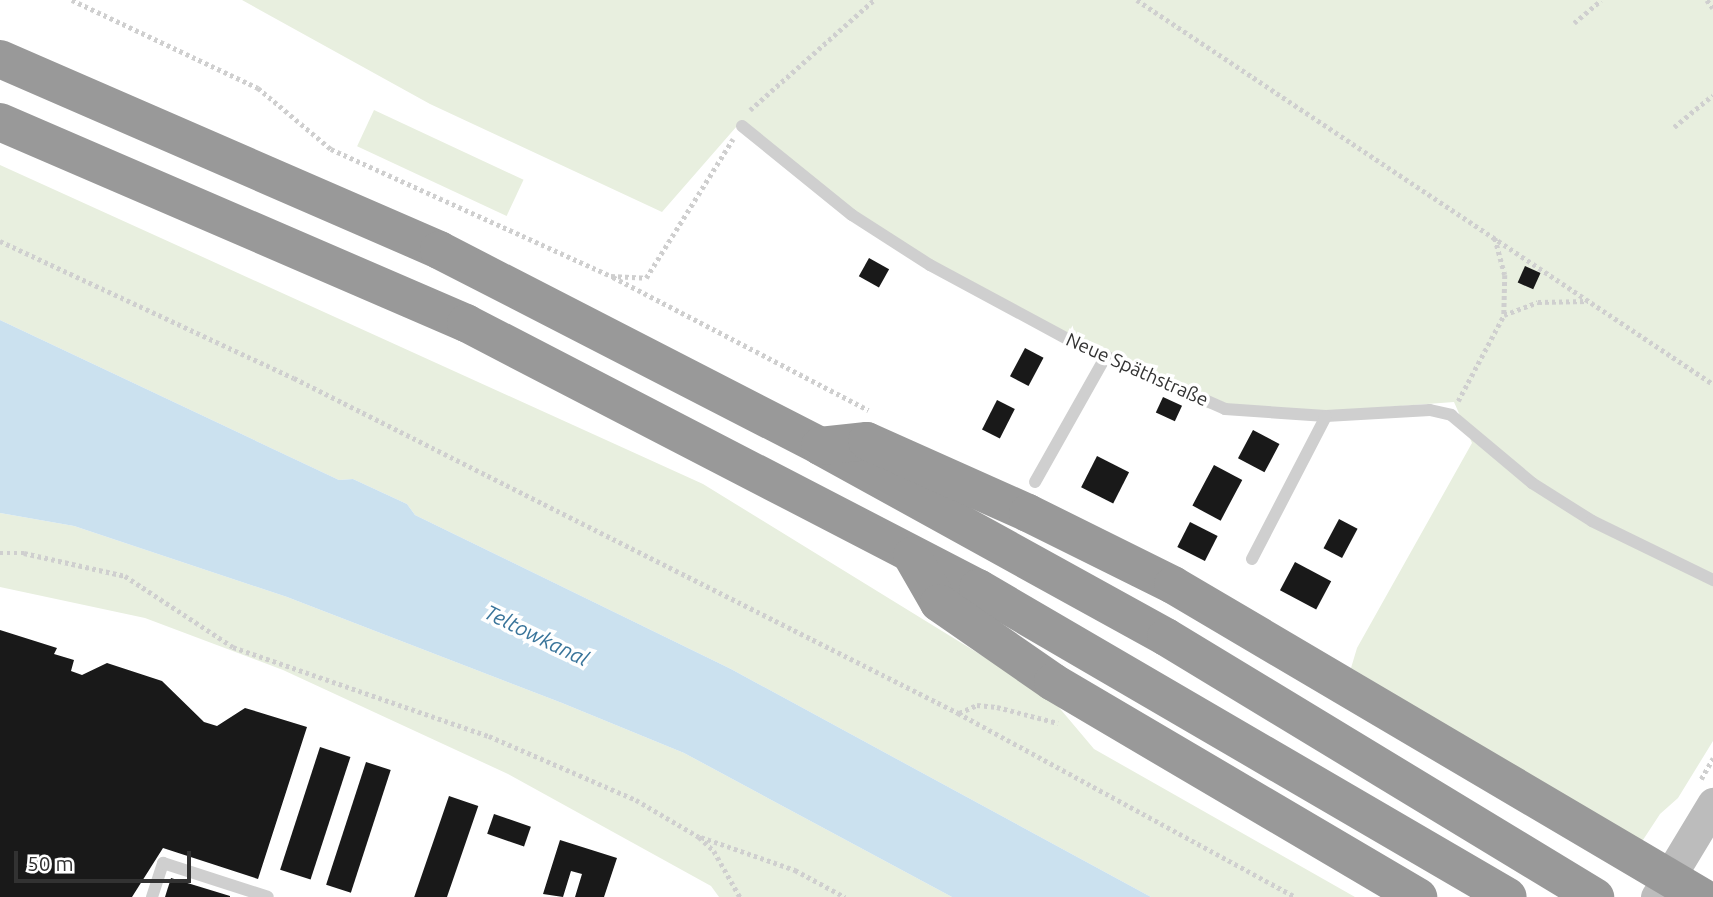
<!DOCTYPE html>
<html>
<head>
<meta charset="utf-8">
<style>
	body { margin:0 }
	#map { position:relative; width:1713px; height:897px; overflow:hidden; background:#fff; font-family:Ubuntu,sans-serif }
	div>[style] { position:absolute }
	.green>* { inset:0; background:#e8efdf; transform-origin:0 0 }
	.water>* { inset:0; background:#cbe1ef }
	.building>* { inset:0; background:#191919; transform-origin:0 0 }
	.path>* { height:4.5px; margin-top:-2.25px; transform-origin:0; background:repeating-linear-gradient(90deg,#cfcfcf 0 3.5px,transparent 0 7px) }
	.lane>* { height:12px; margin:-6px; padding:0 6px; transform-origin:6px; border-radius:6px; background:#cfcfcf }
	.secondary>* { height:33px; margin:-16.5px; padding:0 16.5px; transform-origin:16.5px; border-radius:16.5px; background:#bcbcbc }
	.highway>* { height:38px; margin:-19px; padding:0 19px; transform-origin:19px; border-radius:19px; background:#999 }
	span { translate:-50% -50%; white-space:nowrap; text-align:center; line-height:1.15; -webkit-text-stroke:7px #fff; paint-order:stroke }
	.street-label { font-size:19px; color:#323232 }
	.water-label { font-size:21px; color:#39749a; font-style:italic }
	.scale { position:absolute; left:14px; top:851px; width:177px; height:32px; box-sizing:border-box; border:4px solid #323232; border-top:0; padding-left:9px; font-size:21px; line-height:24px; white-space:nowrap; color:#323232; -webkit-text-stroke:5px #fff; paint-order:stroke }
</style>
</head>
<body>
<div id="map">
	<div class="green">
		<div style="clip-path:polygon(242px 0,1713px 0,1713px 741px,1678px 798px,1660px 814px,1641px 843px,1351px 668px,1357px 648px,1472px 443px,1454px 402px,1292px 414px,1205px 408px,1055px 338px,922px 261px,737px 126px,662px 212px,430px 104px)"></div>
		<div style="left:374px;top:110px;width:165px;height:40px;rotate:25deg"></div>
		<div style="clip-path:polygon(0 165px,703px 484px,1051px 698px,1094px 749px,1355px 897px,1151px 897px,731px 669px,415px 515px,407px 504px,353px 479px,339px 480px,0 320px)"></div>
		<div style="clip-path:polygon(0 513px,74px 526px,287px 597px,562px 703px,684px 753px,952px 897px,719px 897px,711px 886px,508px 774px,283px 670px,145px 618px,0 587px)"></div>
	</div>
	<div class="water">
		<div style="clip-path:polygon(0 320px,339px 480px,353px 479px,407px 504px,415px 515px,731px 669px,1151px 897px,952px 897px,684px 753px,562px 703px,287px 597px,74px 526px,0 513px)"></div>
	</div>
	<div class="building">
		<div style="left:869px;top:258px;width:23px;height:21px;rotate:29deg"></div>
		<div style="left:1525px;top:266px;width:17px;height:18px;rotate:24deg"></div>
		<div style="left:1025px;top:348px;width:21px;height:32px;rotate:28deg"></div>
		<div style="left:1163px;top:397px;width:21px;height:17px;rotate:25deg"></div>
		<div style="left:997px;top:400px;width:20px;height:33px;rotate:27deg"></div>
		<div style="left:1253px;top:430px;width:30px;height:32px;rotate:28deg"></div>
		<div style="left:1097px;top:456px;width:36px;height:35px;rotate:27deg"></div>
		<div style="left:1214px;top:465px;width:32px;height:46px;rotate:28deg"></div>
		<div style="left:1339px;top:519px;width:21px;height:33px;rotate:28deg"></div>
		<div style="left:1190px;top:522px;width:31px;height:28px;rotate:27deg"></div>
		<div style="left:1295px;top:562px;width:41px;height:32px;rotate:28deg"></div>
		<div style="clip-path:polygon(0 630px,57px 648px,54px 654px,74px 660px,71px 671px,82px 675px,107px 663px,162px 681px,204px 722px,217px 726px,245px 708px,307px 727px,258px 879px,163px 848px,132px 897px,0 897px)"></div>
		<div style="left:320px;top:747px;width:32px;height:129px;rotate:18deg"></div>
		<div style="left:366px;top:762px;width:26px;height:129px;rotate:18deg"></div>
		<div style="left:449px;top:796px;width:31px;height:107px;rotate:19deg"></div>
		<div style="left:494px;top:814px;width:39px;height:21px;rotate:19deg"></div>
		<div style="clip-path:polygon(560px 840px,617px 858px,604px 897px,575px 897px,582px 874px,571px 871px,563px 897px,543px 894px)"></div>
		<div style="clip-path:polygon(171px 878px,230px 896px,230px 897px,165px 897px)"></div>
	</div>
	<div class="path">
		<div style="left:72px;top:0;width:206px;rotate:25.3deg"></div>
		<div style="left:258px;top:88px;width:95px;rotate:39.9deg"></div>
		<div style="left:331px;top:149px;width:307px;rotate:24.4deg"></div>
		<div style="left:611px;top:276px;width:35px;rotate:3deg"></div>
		<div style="left:646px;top:278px;width:164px;rotate:-58deg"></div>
		<div style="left:1137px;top:0;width:692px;rotate:33.69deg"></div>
		<div style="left:1707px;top:0;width:10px;rotate:53deg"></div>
		<div style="left:1574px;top:23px;width:35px;rotate:-40deg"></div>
		<div style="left:750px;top:110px;width:166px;rotate:-41.6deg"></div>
		<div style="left:1674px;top:127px;width:50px;rotate:-39.4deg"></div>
		<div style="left:1495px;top:238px;width:38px;rotate:75deg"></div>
		<div style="left:1505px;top:275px;width:40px;rotate:91.4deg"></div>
		<div style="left:0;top:241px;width:324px;rotate:25deg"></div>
		<div style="left:294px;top:378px;width:744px;rotate:26.77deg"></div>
		<div style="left:958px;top:713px;width:384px;rotate:28.6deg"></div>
		<div style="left:613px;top:277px;width:288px;rotate:27.5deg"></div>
		<div style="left:1458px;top:401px;width:98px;rotate:-61.9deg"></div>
		<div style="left:1504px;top:315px;width:36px;rotate:-21deg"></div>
		<div style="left:1538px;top:302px;width:50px;rotate:-1.1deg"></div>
		<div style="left:0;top:553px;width:24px"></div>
		<div style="left:24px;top:553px;width:104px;rotate:12.8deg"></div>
		<div style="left:125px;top:576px;width:129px;rotate:33.3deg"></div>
		<div style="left:233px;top:647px;width:271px;rotate:19.2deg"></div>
		<div style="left:489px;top:736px;width:160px;rotate:23.5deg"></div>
		<div style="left:636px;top:800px;width:73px;rotate:30.4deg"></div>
		<div style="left:699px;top:837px;width:21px;rotate:43deg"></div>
		<div style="left:714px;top:851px;width:53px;rotate:60.5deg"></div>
		<div style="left:959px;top:713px;width:20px;rotate:-24deg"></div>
		<div style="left:977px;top:705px;width:20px;rotate:6deg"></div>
		<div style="left:997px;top:707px;width:63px;rotate:14.7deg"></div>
		<div style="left:1701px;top:779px;width:24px;rotate:-60deg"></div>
		<div style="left:701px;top:837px;width:100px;rotate:19.3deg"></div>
		<div style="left:795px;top:870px;width:57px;rotate:28.4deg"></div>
	</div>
	<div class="lane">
		<div style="left:742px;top:126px;width:141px;rotate:39deg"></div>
		<div style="left:852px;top:215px;width:93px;rotate:32.7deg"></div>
		<div style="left:930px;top:265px;width:160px;rotate:28.3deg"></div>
		<div style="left:1071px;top:341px;width:168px;rotate:23.8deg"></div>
		<div style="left:1225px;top:409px;width:101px;rotate:4deg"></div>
		<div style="left:1326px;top:416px;width:104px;rotate:-3.3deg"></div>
		<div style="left:1430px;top:410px;width:22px;rotate:13deg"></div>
		<div style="left:1451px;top:415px;width:106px;rotate:40deg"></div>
		<div style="left:1532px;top:483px;width:71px;rotate:32.3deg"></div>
		<div style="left:1592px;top:521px;width:135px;rotate:26deg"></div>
		<div style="left:1035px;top:482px;width:145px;rotate:-60.6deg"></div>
		<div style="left:1252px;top:559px;width:161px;rotate:-62.6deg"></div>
		<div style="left:152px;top:897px;width:36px;rotate:-72deg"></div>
		<div style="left:163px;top:863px;width:110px;rotate:17.9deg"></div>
	</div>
	<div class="secondary">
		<div style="left:1657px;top:897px;width:109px;rotate:-58.9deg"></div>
	</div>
	<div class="highway">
		<div style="left:0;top:59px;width:479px;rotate:23.5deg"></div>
		<div style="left:439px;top:250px;width:428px;rotate:27.2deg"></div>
		<div style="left:820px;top:446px;width:395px;rotate:28.9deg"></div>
		<div style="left:1166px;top:637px;width:502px;rotate:31.22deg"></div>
		<div style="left:0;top:122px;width:508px;rotate:23.33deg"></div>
		<div style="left:466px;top:323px;width:577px;rotate:27.37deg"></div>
		<div style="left:978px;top:588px;width:613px;rotate:30.24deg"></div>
		<div style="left:820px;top:446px;width:47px;rotate:-6.1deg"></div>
		<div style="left:867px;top:441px;width:176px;rotate:24.1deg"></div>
		<div style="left:1028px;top:513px;width:162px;rotate:26.4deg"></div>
		<div style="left:1173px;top:585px;width:614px;rotate:30.53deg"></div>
		<div style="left:912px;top:556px;width:54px;rotate:60.1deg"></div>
		<div style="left:939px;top:603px;width:139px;rotate:34.7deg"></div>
		<div style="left:1053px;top:682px;width:424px;rotate:30.5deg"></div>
	</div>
	<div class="street-label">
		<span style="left:1137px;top:370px;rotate:24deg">Neue Späthstraße</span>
	</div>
	<div class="water-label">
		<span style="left:537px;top:635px;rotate:26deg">Teltowkanal</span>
	</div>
	<div class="scale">50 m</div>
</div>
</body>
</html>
